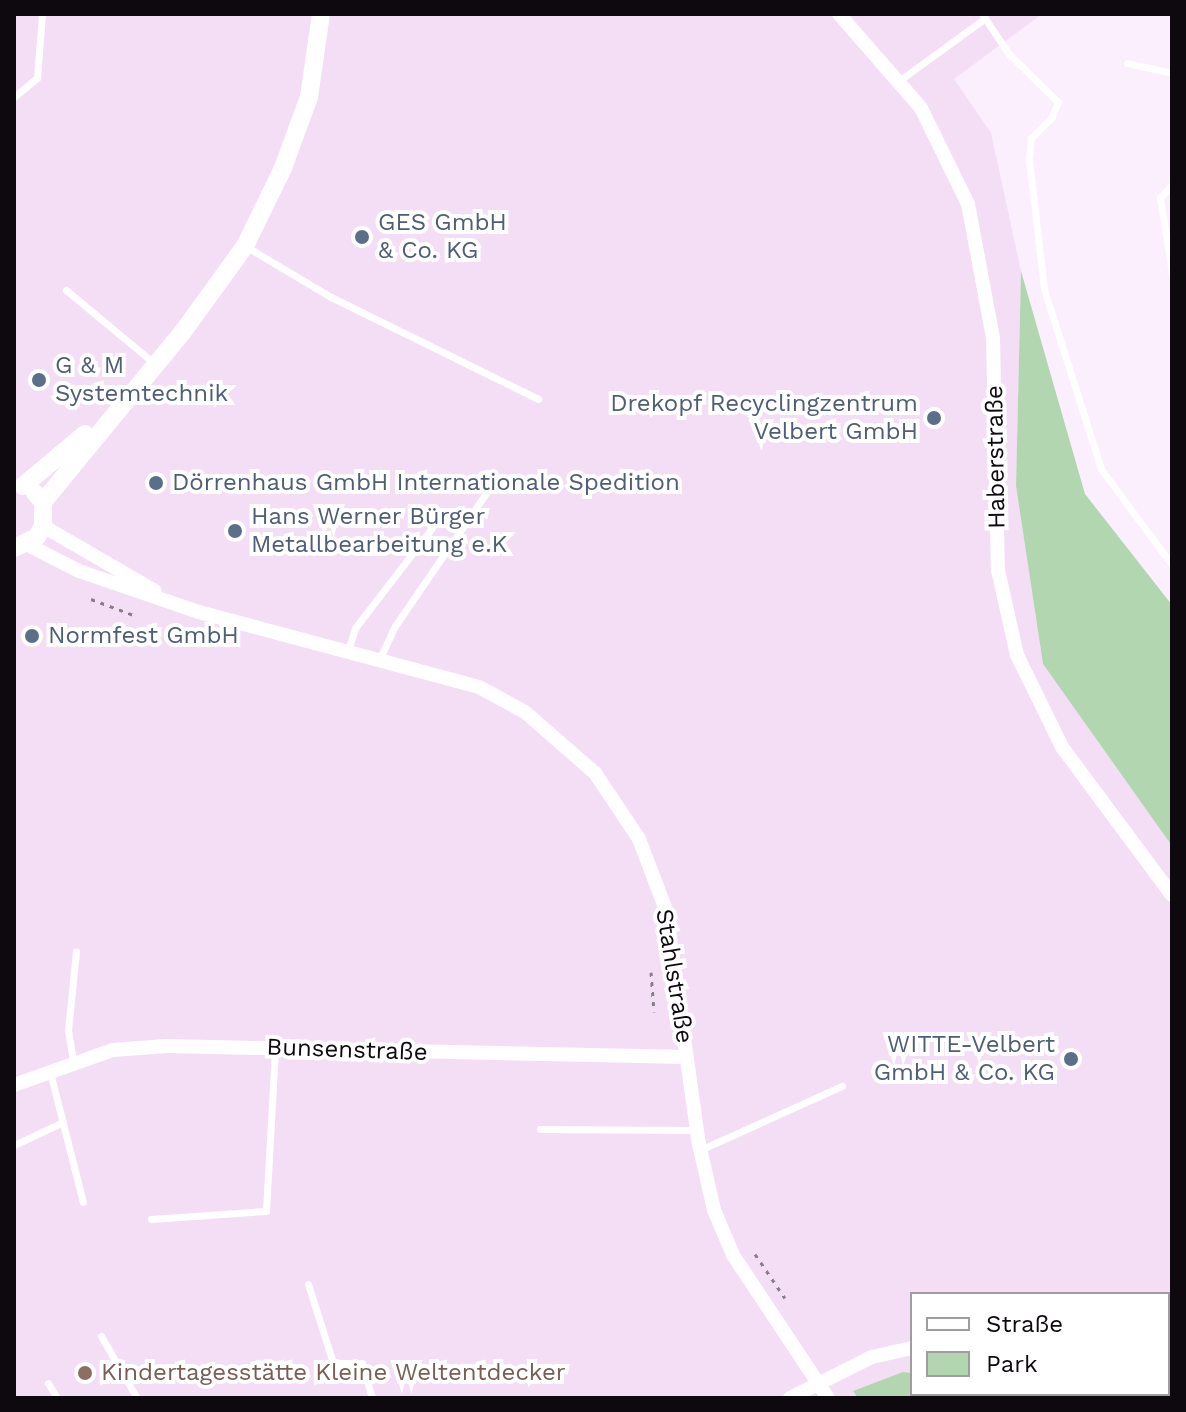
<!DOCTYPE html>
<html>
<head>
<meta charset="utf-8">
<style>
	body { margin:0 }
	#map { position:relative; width:1186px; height:1412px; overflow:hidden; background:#fbeefd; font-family:"Work Sans",sans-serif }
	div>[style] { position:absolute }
	.built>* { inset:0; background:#f3def6 }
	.green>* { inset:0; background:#b2d7b0 }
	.path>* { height:3px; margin-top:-1.5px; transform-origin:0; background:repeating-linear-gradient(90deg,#877e89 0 4px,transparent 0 10px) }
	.service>* { height:7px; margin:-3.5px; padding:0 3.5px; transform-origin:3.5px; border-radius:3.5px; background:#fff }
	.minor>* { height:14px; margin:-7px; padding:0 7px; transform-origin:7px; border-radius:7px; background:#fff }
	.tertiary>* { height:18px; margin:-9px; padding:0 9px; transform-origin:9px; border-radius:9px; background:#fff }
	.dots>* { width:22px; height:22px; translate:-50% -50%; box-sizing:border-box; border:4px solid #fff; border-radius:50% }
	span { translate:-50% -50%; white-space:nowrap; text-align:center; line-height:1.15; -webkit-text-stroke:8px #fff; paint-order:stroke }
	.service-label { font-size:24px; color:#4e5e75 }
	.left { translate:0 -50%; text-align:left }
	.right { translate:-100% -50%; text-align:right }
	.street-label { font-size:24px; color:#0e090f }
	.education-label { font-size:24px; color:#785e54 }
	.frame { position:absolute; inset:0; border:16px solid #0e090f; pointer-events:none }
	.legend { position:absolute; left:910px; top:1292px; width:260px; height:104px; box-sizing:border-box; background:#fff; border:2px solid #9f9d9f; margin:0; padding:10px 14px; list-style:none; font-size:24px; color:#0e090f }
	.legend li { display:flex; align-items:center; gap:16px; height:40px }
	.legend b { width:40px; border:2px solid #9f9d9f }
</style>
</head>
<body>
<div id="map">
	<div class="built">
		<div style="clip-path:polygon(14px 14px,1042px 14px,954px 79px,991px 133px,1021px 271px,1016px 486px,1043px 664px,1172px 846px,1172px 1353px,1168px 1354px,1168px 1294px,912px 1294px,912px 1373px,854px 1391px,858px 1398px,14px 1398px)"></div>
	</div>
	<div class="green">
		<div style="clip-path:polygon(1021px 271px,1085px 494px,1172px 605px,1172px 846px,1043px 664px,1016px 486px)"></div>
		<div style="clip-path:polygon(1172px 1353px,1172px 1398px,858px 1398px,853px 1391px,903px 1372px,912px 1373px,912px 1394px,1168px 1394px)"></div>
	</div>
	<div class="path">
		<div style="left:91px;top:599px;width:48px;rotate:20.7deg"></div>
		<div style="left:651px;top:972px;width:40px;rotate:85.7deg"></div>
		<div style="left:755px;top:1254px;width:53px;rotate:55.7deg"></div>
	</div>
	<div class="service">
		<div style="left:982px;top:14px;width:48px;rotate:56deg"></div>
		<div style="left:1009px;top:54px;width:69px;rotate:44.4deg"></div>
		<div style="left:1058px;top:102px;width:16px;rotate:112deg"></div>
		<div style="left:1052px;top:117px;width:30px;rotate:135deg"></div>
		<div style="left:1031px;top:138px;width:21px;rotate:95deg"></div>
		<div style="left:1029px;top:159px;width:131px;rotate:83.4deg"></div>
		<div style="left:1044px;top:289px;width:189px;rotate:72.4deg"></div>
		<div style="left:1101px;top:469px;width:119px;rotate:53.5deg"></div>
		<div style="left:1127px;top:63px;width:46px;rotate:12.5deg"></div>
		<div style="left:900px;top:80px;width:104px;rotate:-36deg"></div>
		<div style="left:14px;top:97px;width:30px;rotate:-40deg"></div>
		<div style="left:37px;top:78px;width:64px;rotate:-85.5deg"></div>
		<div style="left:1172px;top:185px;width:18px;rotate:133deg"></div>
		<div style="left:1160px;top:198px;width:76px;rotate:80.9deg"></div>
		<div style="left:247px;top:247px;width:98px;rotate:30.8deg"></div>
		<div style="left:331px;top:297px;width:231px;rotate:26.2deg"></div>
		<div style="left:66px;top:290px;width:116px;rotate:39.7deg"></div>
		<div style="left:348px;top:651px;width:24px;rotate:-73deg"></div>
		<div style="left:355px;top:628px;width:126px;rotate:-52.4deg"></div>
		<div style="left:380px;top:658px;width:35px;rotate:-65deg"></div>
		<div style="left:395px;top:626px;width:161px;rotate:-55.6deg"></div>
		<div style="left:73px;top:1061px;width:30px;rotate:-99deg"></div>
		<div style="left:68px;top:1031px;width:80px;rotate:-84.3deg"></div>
		<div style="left:50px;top:1072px;width:134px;rotate:75.8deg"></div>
		<div style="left:540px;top:1129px;width:157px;rotate:0.4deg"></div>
		<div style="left:14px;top:1145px;width:54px;rotate:-25.1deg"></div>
		<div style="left:700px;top:1150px;width:156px;rotate:-24.3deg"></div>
		<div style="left:151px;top:1219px;width:115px;rotate:-4deg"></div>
		<div style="left:266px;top:1211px;width:163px;rotate:-86.8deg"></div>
		<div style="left:308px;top:1284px;width:83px;rotate:72.4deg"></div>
		<div style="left:333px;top:1363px;width:29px"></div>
		<div style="left:362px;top:1363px;width:36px;rotate:74deg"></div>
		<div style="left:101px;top:1336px;width:72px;rotate:59.9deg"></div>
		<div style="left:48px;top:1383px;width:17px;rotate:59deg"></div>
	</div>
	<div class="minor">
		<div style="left:839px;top:14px;width:125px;rotate:48.9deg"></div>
		<div style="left:921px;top:108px;width:107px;rotate:63.9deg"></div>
		<div style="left:968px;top:204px;width:136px;rotate:79.4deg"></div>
		<div style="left:993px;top:338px;width:232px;rotate:88.8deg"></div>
		<div style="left:998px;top:570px;width:87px;rotate:77.4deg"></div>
		<div style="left:1017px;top:655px;width:102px;rotate:63.9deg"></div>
		<div style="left:1062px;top:747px;width:184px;rotate:53.4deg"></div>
		<div style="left:43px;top:526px;width:129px;rotate:30.1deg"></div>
		<div style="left:26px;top:544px;width:59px;rotate:27deg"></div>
		<div style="left:79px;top:571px;width:127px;rotate:18.9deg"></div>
		<div style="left:199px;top:612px;width:290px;rotate:15deg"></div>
		<div style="left:479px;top:687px;width:52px;rotate:28.5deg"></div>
		<div style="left:525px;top:712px;width:93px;rotate:41.1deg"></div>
		<div style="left:595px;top:773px;width:79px;rotate:56.3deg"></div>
		<div style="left:639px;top:839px;width:76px;rotate:69.2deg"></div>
		<div style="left:666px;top:910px;width:236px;rotate:82deg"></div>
		<div style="left:699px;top:1144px;width:68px;rotate:77.2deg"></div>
		<div style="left:714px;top:1210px;width:49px;rotate:67.1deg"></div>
		<div style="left:733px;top:1255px;width:172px;rotate:56.4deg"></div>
		<div style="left:14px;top:1085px;width:105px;rotate:-19.5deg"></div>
		<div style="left:113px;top:1050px;width:53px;rotate:-4.3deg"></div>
		<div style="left:166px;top:1046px;width:521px;rotate:1.21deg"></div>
		<div style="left:1168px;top:1332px;width:5px;rotate:-37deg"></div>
		<div style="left:790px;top:1398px;width:92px;rotate:-26.6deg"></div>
		<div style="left:872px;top:1357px;width:41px;rotate:-12.7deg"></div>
	</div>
	<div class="tertiary">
		<div style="left:23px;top:486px;width:81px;rotate:-40deg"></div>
		<div style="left:43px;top:502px;width:219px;rotate:-50.6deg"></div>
		<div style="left:182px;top:333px;width:107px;rotate:-54.1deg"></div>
		<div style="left:245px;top:246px;width:87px;rotate:-64deg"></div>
		<div style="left:283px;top:168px;width:76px;rotate:-69.9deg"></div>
		<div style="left:309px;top:97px;width:84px;rotate:-81.8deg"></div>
		<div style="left:14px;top:548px;width:25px;rotate:-26deg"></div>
		<div style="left:37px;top:537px;width:13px;rotate:-61deg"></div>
		<div style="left:43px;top:526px;width:24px;rotate:-90deg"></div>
		<div style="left:43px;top:502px;width:12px;rotate:-132deg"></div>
	</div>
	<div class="dots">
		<div style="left:362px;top:237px;background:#5c6f8a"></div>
		<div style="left:39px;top:380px;background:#5c6f8a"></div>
		<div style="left:934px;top:418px;background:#5c6f8a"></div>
		<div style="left:156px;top:483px;background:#5c6f8a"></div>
		<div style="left:235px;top:531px;background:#5c6f8a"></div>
		<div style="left:32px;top:636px;background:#5c6f8a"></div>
		<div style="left:1071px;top:1059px;background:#5c6f8a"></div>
		<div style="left:85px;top:1373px;background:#8d6e63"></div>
	</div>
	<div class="service-label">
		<span class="left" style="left:378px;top:237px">GES GmbH<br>&amp; Co. KG</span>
		<span class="left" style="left:55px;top:380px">G &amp; M<br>Systemtechnik</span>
		<span class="right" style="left:918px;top:418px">Drekopf Recyclingzentrum<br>Velbert GmbH</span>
		<span class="left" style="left:172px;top:483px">Dörrenhaus GmbH Internationale Spedition</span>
		<span class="left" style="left:251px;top:531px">Hans Werner Bürger<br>Metallbearbeitung e.K</span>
		<span class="left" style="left:48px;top:636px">Normfest GmbH</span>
		<span class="right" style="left:1055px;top:1059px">WITTE-Velbert<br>GmbH &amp; Co. KG</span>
	</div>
	<div class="street-label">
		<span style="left:996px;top:457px;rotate:-91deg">Haberstraße</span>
		<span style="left:674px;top:976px;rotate:81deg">Stahlstraße</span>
		<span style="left:347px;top:1050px;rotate:2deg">Bunsenstraße</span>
	</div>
	<div class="education-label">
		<span class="left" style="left:101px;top:1373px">Kindertagesstätte Kleine Weltentdecker</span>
	</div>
	<div class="frame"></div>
	<ul class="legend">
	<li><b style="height:10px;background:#fff"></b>Straße</li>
	<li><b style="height:22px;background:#b2d7b0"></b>Park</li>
	</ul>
</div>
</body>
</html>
